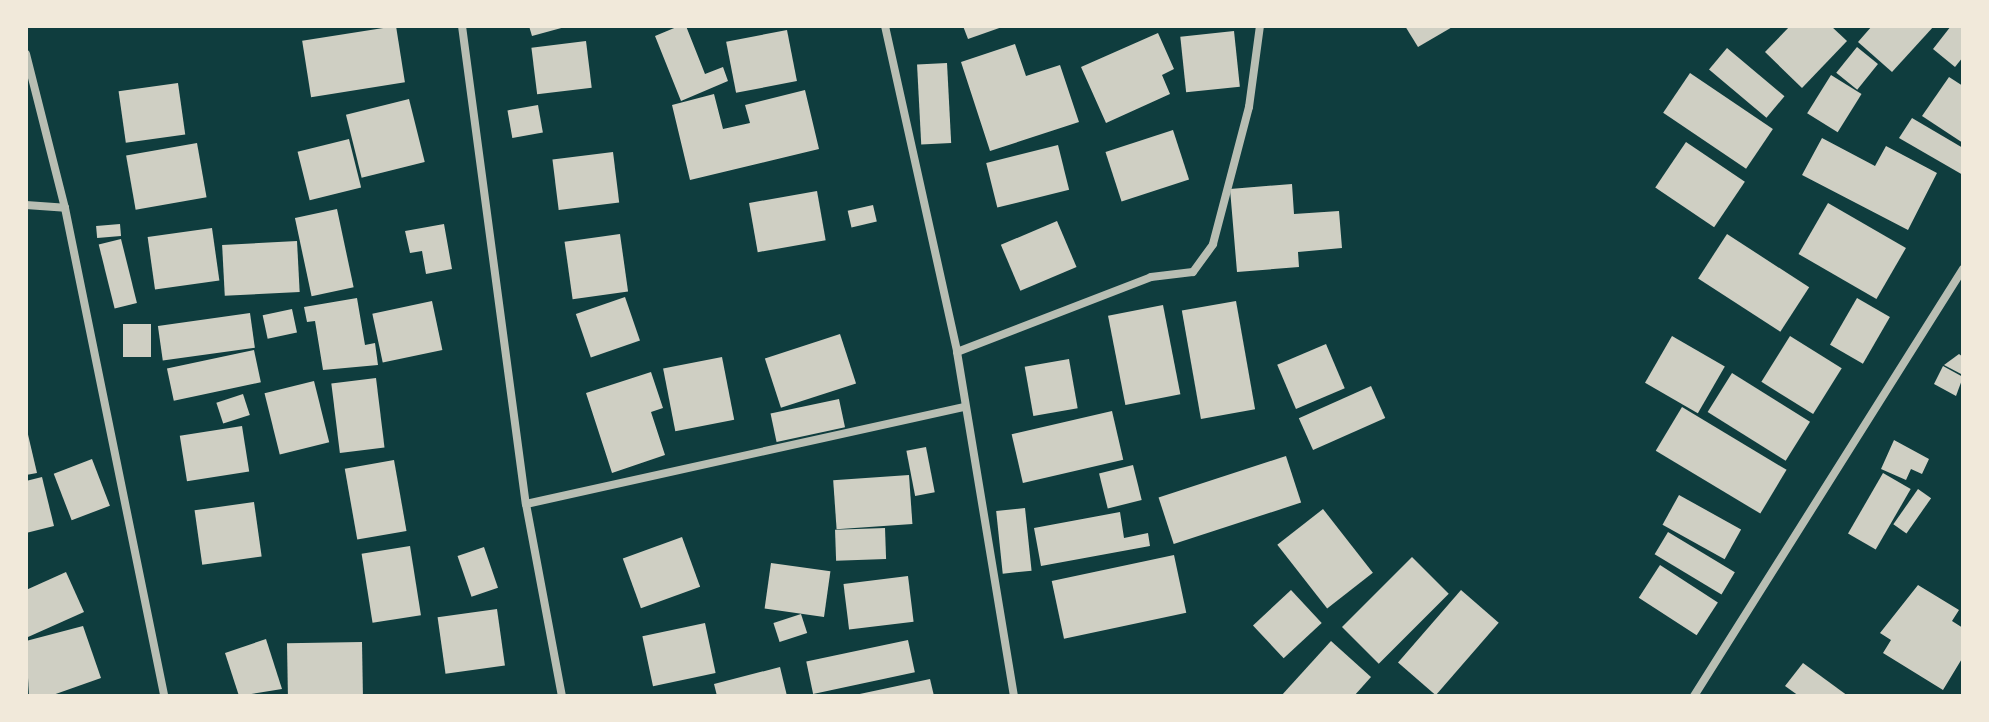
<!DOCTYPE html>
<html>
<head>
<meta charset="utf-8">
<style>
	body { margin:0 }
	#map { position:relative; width:1989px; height:722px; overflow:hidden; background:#0f3d3e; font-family:Barlow,sans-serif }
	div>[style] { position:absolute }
	.building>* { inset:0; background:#cfcfc3; transform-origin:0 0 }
	.minor>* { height:8px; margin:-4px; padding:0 4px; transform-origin:4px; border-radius:4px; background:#b8beb3 }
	span { translate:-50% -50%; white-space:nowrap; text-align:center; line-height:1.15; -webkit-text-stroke:7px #f1e9da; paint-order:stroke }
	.frame { position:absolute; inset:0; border:28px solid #f1e9da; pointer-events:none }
</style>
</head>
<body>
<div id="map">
	<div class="building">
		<div style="left:396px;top:26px;width:57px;height:95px;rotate:81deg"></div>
		<div style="clip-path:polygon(529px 26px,565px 26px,565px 27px,532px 36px)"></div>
		<div style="clip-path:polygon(679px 26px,686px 26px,705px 74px,723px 67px,728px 81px,681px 101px,655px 36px)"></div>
		<div style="clip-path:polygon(963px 26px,1005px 26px,968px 39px)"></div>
		<div style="clip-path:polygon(1405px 26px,1454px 26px,1418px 47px)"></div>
		<div style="clip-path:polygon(1790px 26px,1831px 26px,1847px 41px,1802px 88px,1765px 52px)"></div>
		<div style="clip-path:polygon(1872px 26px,1934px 26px,1892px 72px,1858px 42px)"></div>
		<div style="clip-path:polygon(1951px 26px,1963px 26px,1963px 57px,1955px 67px,1933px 49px)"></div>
		<div style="left:787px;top:30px;width:52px;height:62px;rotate:79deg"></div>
		<div style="left:1234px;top:31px;width:56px;height:54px;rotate:84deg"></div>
		<div style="clip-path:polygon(1158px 33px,1174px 69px,1162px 75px,1170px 94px,1106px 123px,1081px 67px)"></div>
		<div style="left:586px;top:41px;width:47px;height:55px;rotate:83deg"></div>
		<div style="clip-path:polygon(1015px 44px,1026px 76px,1060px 65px,1079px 122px,990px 151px,961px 62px)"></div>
		<div style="left:1857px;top:47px;width:27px;height:33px;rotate:39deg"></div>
		<div style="left:1727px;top:48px;width:75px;height:28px;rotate:40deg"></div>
		<div style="left:947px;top:63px;width:80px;height:30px;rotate:87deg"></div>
		<div style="left:1690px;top:73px;width:100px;height:48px;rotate:34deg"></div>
		<div style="left:1831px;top:75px;width:36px;height:45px;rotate:32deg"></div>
		<div style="clip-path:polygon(1949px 77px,1963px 86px,1963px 143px,1922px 116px)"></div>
		<div style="left:178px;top:83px;width:52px;height:60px;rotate:82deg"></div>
		<div style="clip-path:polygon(805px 90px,819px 149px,690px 180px,672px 105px,714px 94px,723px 129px,750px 123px,745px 105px)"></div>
		<div style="left:409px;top:99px;width:65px;height:65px;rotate:76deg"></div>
		<div style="left:538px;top:105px;width:28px;height:31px;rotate:80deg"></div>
		<div style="clip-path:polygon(1912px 118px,1963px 148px,1963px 175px,1899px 138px)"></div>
		<div style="left:1173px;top:130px;width:52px;height:71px;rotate:72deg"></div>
		<div style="clip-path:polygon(1822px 138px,1875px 166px,1886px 146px,1937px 173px,1908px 230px,1802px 175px)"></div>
		<div style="left:349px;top:139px;width:50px;height:53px;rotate:76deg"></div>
		<div style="left:1686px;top:142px;width:71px;height:55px;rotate:34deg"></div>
		<div style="left:197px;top:143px;width:55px;height:72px;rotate:80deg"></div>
		<div style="left:1058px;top:145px;width:46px;height:74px;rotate:76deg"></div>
		<div style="left:613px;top:152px;width:51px;height:61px;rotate:83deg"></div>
		<div style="clip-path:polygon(1292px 184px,1294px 214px,1339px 211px,1342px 248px,1298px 252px,1299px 267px,1237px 272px,1230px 189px)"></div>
		<div style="left:817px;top:191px;width:50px;height:69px;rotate:80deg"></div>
		<div style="left:1828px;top:203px;width:90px;height:59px;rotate:30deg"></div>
		<div style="left:873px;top:205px;width:17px;height:26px;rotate:77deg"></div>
		<div style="left:337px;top:209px;width:80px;height:43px;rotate:78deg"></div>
		<div style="left:1057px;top:221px;width:50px;height:61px;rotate:67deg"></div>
		<div style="left:120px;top:224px;width:12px;height:24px;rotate:85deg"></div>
		<div style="clip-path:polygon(444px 224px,452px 269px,426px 274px,422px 251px,410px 253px,405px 231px)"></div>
		<div style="left:212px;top:228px;width:53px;height:65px;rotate:82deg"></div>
		<div style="left:620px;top:234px;width:58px;height:56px;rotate:82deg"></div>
		<div style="left:1727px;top:234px;width:98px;height:53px;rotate:33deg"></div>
		<div style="left:121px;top:239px;width:66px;height:23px;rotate:76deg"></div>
		<div style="left:297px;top:241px;width:51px;height:75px;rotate:87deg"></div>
		<div style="left:625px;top:297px;width:46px;height:52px;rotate:71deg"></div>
		<div style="clip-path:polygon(357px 298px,365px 345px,375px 343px,378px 365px,323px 370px,315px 321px,307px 322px,304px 307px)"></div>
		<div style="left:1857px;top:298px;width:38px;height:54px;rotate:30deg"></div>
		<div style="left:432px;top:301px;width:50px;height:61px;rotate:78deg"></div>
		<div style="left:1236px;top:301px;width:110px;height:55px;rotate:80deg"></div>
		<div style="left:1163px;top:305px;width:91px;height:56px;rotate:79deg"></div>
		<div style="left:292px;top:309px;width:24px;height:30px;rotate:78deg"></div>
		<div style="left:250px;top:313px;width:35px;height:93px;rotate:82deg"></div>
		<div style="left:151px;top:324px;width:33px;height:28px;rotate:90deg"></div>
		<div style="left:840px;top:334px;width:52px;height:79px;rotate:72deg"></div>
		<div style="left:1672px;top:336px;width:61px;height:54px;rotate:30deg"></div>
		<div style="left:1790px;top:336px;width:61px;height:54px;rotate:32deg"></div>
		<div style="left:1326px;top:344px;width:48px;height:53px;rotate:67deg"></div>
		<div style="left:254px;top:350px;width:33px;height:89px;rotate:78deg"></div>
		<div style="clip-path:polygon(1959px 354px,1963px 357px,1963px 375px,1944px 365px)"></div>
		<div style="left:722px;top:357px;width:64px;height:60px;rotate:79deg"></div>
		<div style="left:1069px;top:359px;width:50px;height:45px;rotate:80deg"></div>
		<div style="clip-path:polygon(1943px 366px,1963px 377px,1956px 396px,1934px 384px)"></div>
		<div style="clip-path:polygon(651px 372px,663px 408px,651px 412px,665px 455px,612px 473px,586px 393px)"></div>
		<div style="left:1732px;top:373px;width:92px;height:46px;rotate:32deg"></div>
		<div style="left:376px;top:378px;width:70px;height:45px;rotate:83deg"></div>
		<div style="left:314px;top:381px;width:63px;height:51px;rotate:76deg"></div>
		<div style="left:1371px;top:386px;width:35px;height:79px;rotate:66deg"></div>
		<div style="left:243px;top:394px;width:22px;height:28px;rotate:72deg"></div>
		<div style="left:839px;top:399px;width:29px;height:70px;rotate:78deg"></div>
		<div style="left:1682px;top:407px;width:122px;height:51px;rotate:31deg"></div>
		<div style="left:1112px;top:411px;width:50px;height:103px;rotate:77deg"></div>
		<div style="clip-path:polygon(26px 426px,37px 473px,26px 475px)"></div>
		<div style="left:242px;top:426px;width:46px;height:63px;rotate:81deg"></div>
		<div style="clip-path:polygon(1894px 440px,1929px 459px,1922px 474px,1911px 469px,1906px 480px,1881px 469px)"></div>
		<div style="left:926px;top:447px;width:46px;height:20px;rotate:79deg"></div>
		<div style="left:1286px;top:456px;width:49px;height:134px;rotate:72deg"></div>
		<div style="left:92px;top:459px;width:50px;height:41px;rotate:69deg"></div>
		<div style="left:394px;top:460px;width:72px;height:50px;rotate:80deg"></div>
		<div style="left:1133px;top:465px;width:36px;height:35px;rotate:76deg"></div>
		<div style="left:1883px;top:473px;width:32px;height:70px;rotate:30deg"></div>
		<div style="left:909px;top:475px;width:49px;height:76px;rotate:86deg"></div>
		<div style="clip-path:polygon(42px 477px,54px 526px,26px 533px,26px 481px)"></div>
		<div style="left:1918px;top:489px;width:16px;height:43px;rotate:35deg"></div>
		<div style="left:1679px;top:495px;width:71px;height:34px;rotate:29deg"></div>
		<div style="left:254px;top:502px;width:55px;height:60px;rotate:82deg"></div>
		<div style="left:1025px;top:508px;width:63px;height:29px;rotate:84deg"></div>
		<div style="left:1323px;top:509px;width:81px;height:58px;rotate:52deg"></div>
		<div style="clip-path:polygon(1120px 512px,1124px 538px,1148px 533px,1150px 546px,1041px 566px,1034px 528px)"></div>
		<div style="left:885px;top:528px;width:31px;height:50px;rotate:88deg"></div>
		<div style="left:1668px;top:532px;width:78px;height:26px;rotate:31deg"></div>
		<div style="left:682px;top:537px;width:53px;height:63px;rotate:70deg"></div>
		<div style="left:410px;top:546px;width:70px;height:49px;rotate:81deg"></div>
		<div style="left:484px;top:547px;width:43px;height:28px;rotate:71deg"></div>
		<div style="left:1174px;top:555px;width:59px;height:125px;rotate:78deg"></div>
		<div style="left:1412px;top:557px;width:52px;height:99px;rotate:45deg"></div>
		<div style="left:771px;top:563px;width:60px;height:46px;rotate:8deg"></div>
		<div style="left:1660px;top:565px;width:69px;height:39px;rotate:33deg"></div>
		<div style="clip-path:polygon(66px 572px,84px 612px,28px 637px,26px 590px)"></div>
		<div style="left:908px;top:576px;width:46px;height:65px;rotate:83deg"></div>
		<div style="clip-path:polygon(1918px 585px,1959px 610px,1952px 621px,1963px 628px,1963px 657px,1943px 690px,1883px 653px,1891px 640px,1880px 633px)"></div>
		<div style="left:1291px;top:590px;width:45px;height:52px;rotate:47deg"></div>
		<div style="left:1461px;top:590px;width:50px;height:96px;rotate:41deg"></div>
		<div style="left:497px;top:609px;width:57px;height:60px;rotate:82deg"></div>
		<div style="left:801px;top:614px;width:20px;height:29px;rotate:72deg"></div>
		<div style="left:705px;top:623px;width:51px;height:64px;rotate:78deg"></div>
		<div style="clip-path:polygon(83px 626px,101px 678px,50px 696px,29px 696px,26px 641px)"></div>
		<div style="clip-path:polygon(266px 639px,282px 689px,239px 696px,225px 653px)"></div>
		<div style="left:908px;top:640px;width:33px;height:104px;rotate:78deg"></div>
		<div style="clip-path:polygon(1331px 641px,1371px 677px,1354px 696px,1281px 696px)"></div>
		<div style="left:362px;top:642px;width:54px;height:75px;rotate:89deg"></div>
		<div style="clip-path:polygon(1803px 663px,1848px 696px,1799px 696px,1785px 686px)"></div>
		<div style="clip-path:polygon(780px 667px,787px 696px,717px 696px,714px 684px)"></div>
		<div style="clip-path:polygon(930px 679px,934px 696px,855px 696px,855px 695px)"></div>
	</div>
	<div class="minor">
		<div style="left:462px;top:26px;width:482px;rotate:82.4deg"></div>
		<div style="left:526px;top:504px;width:195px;rotate:79.4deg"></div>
		<div style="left:885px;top:26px;width:334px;rotate:77.5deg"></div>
		<div style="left:957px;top:352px;width:349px;rotate:80.6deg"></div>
		<div style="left:26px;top:54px;width:159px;rotate:75.8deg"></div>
		<div style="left:65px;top:208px;width:498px;rotate:78.5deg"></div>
		<div style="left:26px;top:205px;width:39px;rotate:4deg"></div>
		<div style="left:957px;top:352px;width:208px;rotate:-21.1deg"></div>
		<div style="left:1151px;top:277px;width:42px;rotate:-6.8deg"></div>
		<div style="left:1193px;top:272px;width:34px;rotate:-54deg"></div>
		<div style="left:1213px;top:244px;width:142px;rotate:-75.3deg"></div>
		<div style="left:1249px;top:107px;width:82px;rotate:-82.3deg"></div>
		<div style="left:526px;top:504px;width:448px;rotate:-12.5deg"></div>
		<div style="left:1694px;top:696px;width:505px;rotate:-57.79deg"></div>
	</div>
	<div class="frame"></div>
</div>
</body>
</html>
